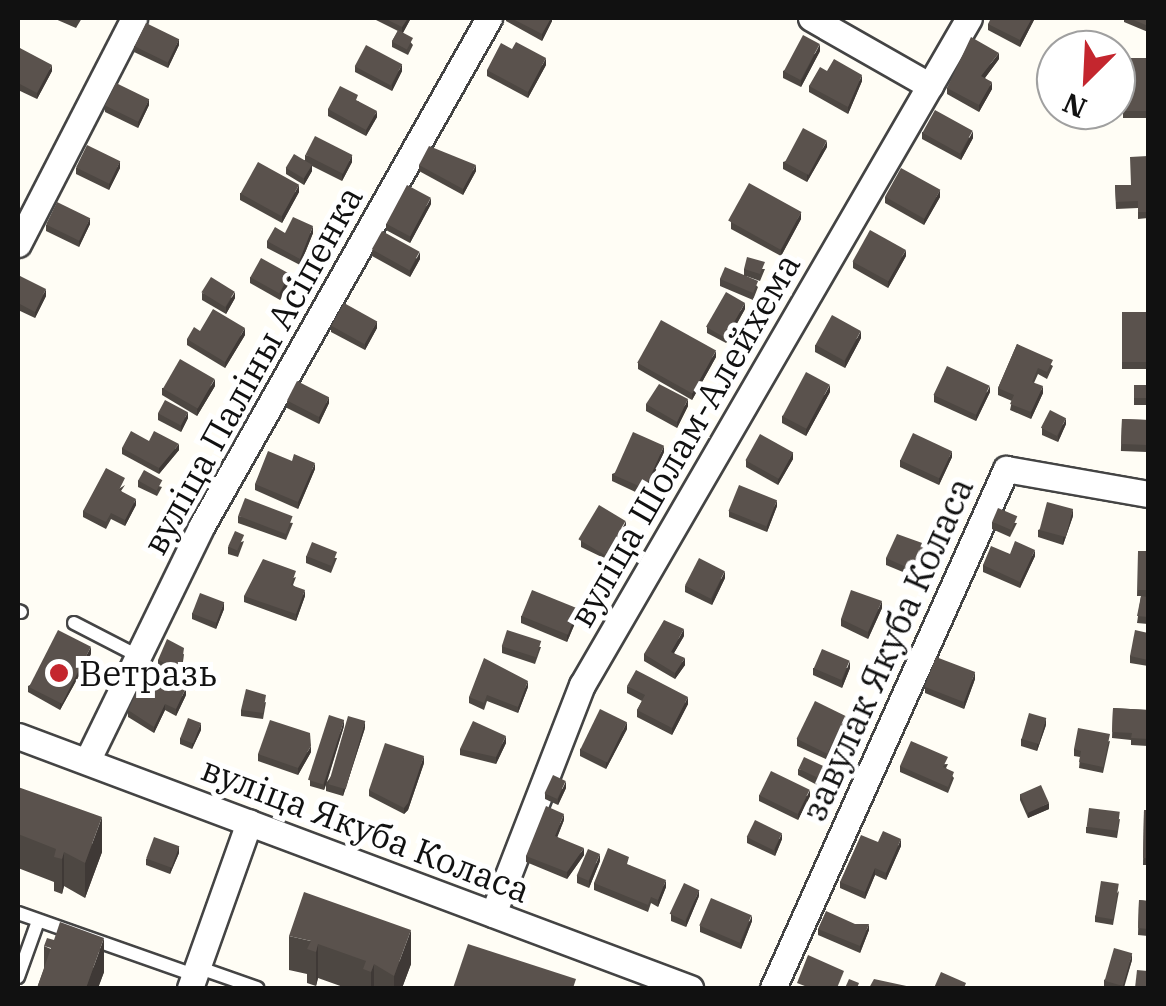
<!DOCTYPE html>
<html>
<head>
<meta charset="utf-8">
<style>
	body { margin:0 }
	#map { position:relative; width:1166px; height:1006px; overflow:hidden; background:#fffdf5; font-family:"IBM Plex Serif",serif }
	div>[style] { position:absolute }
	.roads { filter:drop-shadow(2px 0 #444) drop-shadow(-2px 0 #444) drop-shadow(0 2px #444) drop-shadow(0 -2px #444) }
	.service>* { height:12px; margin:-6px; padding:0 6px; transform-origin:6px; border-radius:6px; background:#fff }
	.minor>* { height:25px; margin:-12.5px; padding:0 12.5px; transform-origin:12.5px; border-radius:12.5px; background:#fff }
	.wall>* { inset:0; background:#4d4742; transform-origin:0 0 }
	.shaded-wall>* { inset:0; background:#3f3936 }
	.building>* { inset:0; background:#5a524d; transform-origin:0 0 }
	.dots>* { width:28px; height:28px; translate:-50% -50%; box-sizing:border-box; border:5px solid #fff; border-radius:50% }
	span { translate:-50% -50%; white-space:nowrap; text-align:center; line-height:1.15; -webkit-text-stroke:10px #fff; paint-order:stroke }
	.street-label { font-size:35px; color:#111 }
	.poi-label { font-size:35px; color:#111 }
	.left { translate:0 -50%; text-align:left }
	.frame { position:absolute; inset:0; border:20px solid #111; pointer-events:none }
	.north { position:absolute; left:1036px; top:30px; width:100px; height:100px; box-sizing:border-box; background:#fff; border:2px solid #a0a0a0; border-radius:50%; rotate:204deg; font-size:28px; font-weight:700; line-height:40px; text-align:center; color:#111 }
	.north::after { content:''; display:block; margin:auto; width:35px; height:45px; background:#c4262e; clip-path:polygon(50% 0,100% 100%,50% 72%,0 100%) }
</style>
</head>
<body>
<div id="map">
	<div class="roads">
		<div class="service">
			<div style="left:18px;top:611px;width:3px;rotate:18deg"></div>
			<div style="left:74px;top:623px;width:72px;rotate:27.3deg"></div>
			<div style="left:18px;top:913px;width:187px;rotate:19.4deg"></div>
			<div style="left:197px;top:967px;width:64px;rotate:19.3deg"></div>
			<div style="left:18px;top:977px;width:59px;rotate:-70.3deg"></div>
		</div>
		<div class="minor">
			<div style="left:811px;top:18px;width:137px;rotate:29.7deg"></div>
			<div style="left:18px;top:244px;width:254px;rotate:-62.8deg"></div>
			<div style="left:18px;top:736px;width:718px;rotate:20.56deg"></div>
			<div style="left:87px;top:761px;width:260px;rotate:-64deg"></div>
			<div style="left:201px;top:527px;width:585px;rotate:-60.5deg"></div>
			<div style="left:493px;top:914px;width:246px;rotate:-68.8deg"></div>
			<div style="left:582px;top:685px;width:771px;rotate:-59.88deg"></div>
			<div style="left:190px;top:988px;width:176px;rotate:-70.4deg"></div>
			<div style="left:773px;top:988px;width:569px;rotate:-65.82deg"></div>
			<div style="left:1006px;top:469px;width:144px;rotate:10deg"></div>
		</div>
	</div>
	<div class="wall">
		<div style="clip-path:polygon(53px 18px,82px 18px,76px 28px)"></div>
		<div style="clip-path:polygon(372px 18px,411px 18px,403px 33px,413px 45px,408px 55px,392px 47px,392px 41px,398px 31px)"></div>
		<div style="clip-path:polygon(506px 18px,552px 18px,552px 21px,542px 41px,506px 21px)"></div>
		<div style="clip-path:polygon(1035px 18px,1020px 47px,988px 30px,988px 24px)"></div>
		<div style="clip-path:polygon(1124px 18px,1148px 18px,1148px 32px,1124px 22px)"></div>
		<div style="clip-path:polygon(179px 45px,168px 68px,134px 52px,134px 46px)"></div>
		<div style="clip-path:polygon(18px 47px,52px 71px,37px 99px,18px 90px)"></div>
		<div style="clip-path:polygon(820px 51px,801px 87px,783px 78px,783px 71px)"></div>
		<div style="left:1123px;top:58px;width:25px;height:60px"></div>
		<div style="clip-path:polygon(999px 59px,985px 78px,992px 89px,979px 112px,947px 94px,947px 88px)"></div>
		<div style="clip-path:polygon(546px 65px,528px 98px,487px 76px,487px 70px)"></div>
		<div style="clip-path:polygon(355px 66px,402px 71px,392px 91px,355px 72px)"></div>
		<div style="clip-path:polygon(827px 71px,862px 81px,848px 114px,809px 92px,809px 86px)"></div>
		<div style="clip-path:polygon(358px 101px,377px 117px,366px 136px,328px 116px,328px 109px)"></div>
		<div style="clip-path:polygon(105px 105px,149px 105px,138px 128px,105px 112px)"></div>
		<div style="clip-path:polygon(922px 132px,973px 138px,961px 160px,922px 139px)"></div>
		<div style="clip-path:polygon(827px 147px,807px 182px,783px 169px,783px 162px)"></div>
		<div style="clip-path:polygon(305px 155px,352px 162px,342px 181px,312px 166px,312px 171px,304px 185px,286px 174px,286px 168px,305px 160px)"></div>
		<div style="clip-path:polygon(1148px 156px,1148px 218px,1138px 219px,1138px 208px,1116px 209px,1115px 185px,1131px 185px)"></div>
		<div style="clip-path:polygon(419px 165px,476px 171px,463px 195px,419px 171px)"></div>
		<div style="clip-path:polygon(76px 168px,120px 168px,109px 190px,76px 174px)"></div>
		<div style="clip-path:polygon(299px 192px,282px 223px,240px 200px,240px 193px)"></div>
		<div style="clip-path:polygon(885px 197px,940px 197px,924px 225px,885px 203px)"></div>
		<div style="clip-path:polygon(431px 204px,410px 243px,386px 230px,386px 224px)"></div>
		<div style="clip-path:polygon(801px 219px,781px 256px,731px 229px,731px 222px)"></div>
		<div style="clip-path:polygon(90px 224px,79px 247px,46px 231px,46px 225px)"></div>
		<div style="clip-path:polygon(285px 233px,313px 233px,300px 265px,267px 248px,267px 241px)"></div>
		<div style="clip-path:polygon(372px 250px,420px 259px,410px 277px,372px 256px)"></div>
		<div style="clip-path:polygon(906px 256px,888px 288px,853px 268px,853px 262px)"></div>
		<div style="clip-path:polygon(744px 269px,765px 269px,760px 281px,746px 276px,758px 287px,753px 300px,720px 286px,720px 279px,744px 275px)"></div>
		<div style="clip-path:polygon(18px 275px,46px 296px,35px 318px,18px 310px)"></div>
		<div style="clip-path:polygon(250px 277px,290px 281px,280px 300px,250px 283px)"></div>
		<div style="clip-path:polygon(202px 293px,235px 298px,226px 314px,202px 300px)"></div>
		<div style="clip-path:polygon(745px 309px,726px 343px,707px 333px,707px 327px)"></div>
		<div style="left:1148px;top:312px;width:57px;height:26px;rotate:90deg"></div>
		<div style="clip-path:polygon(331px 325px,377px 328px,365px 350px,331px 332px)"></div>
		<div style="clip-path:polygon(245px 335px,225px 368px,187px 345px,187px 339px)"></div>
		<div style="clip-path:polygon(861px 338px,845px 368px,815px 352px,815px 345px)"></div>
		<div style="clip-path:polygon(1017px 344px,1053px 366px,1047px 379px,1038px 374px,1034px 383px,1043px 393px,1031px 419px,1010px 410px,1012px 401px,998px 395px,998px 388px)"></div>
		<div style="clip-path:polygon(716px 357px,692px 400px,638px 369px,638px 363px)"></div>
		<div style="left:1148px;top:385px;width:20px;height:14px;rotate:90deg"></div>
		<div style="clip-path:polygon(215px 386px,197px 416px,162px 395px,162px 388px)"></div>
		<div style="clip-path:polygon(830px 392px,806px 436px,782px 423px,782px 416px)"></div>
		<div style="clip-path:polygon(990px 392px,976px 421px,934px 402px,934px 395px)"></div>
		<div style="clip-path:polygon(287px 401px,329px 403px,319px 424px,287px 408px)"></div>
		<div style="clip-path:polygon(646px 404px,688px 406px,677px 428px,646px 411px)"></div>
		<div style="clip-path:polygon(158px 413px,188px 418px,181px 432px,158px 420px)"></div>
		<div style="left:1122px;top:419px;width:26px;height:32px;rotate:2deg"></div>
		<div style="clip-path:polygon(1066px 424px,1058px 442px,1042px 435px,1042px 428px)"></div>
		<div style="clip-path:polygon(149px 441px,179px 450px,159px 474px,122px 454px,122px 448px)"></div>
		<div style="clip-path:polygon(664px 452px,644px 496px,612px 481px,612px 474px)"></div>
		<div style="clip-path:polygon(952px 457px,939px 485px,900px 467px,900px 460px)"></div>
		<div style="clip-path:polygon(793px 459px,778px 485px,746px 467px,746px 460px)"></div>
		<div style="clip-path:polygon(315px 469px,298px 509px,255px 490px,255px 484px)"></div>
		<div style="clip-path:polygon(138px 480px,162px 487px,157px 496px,138px 487px)"></div>
		<div style="clip-path:polygon(125px 485px,121px 491px,136px 505px,125px 526px,111px 519px,106px 529px,83px 517px,83px 511px)"></div>
		<div style="clip-path:polygon(777px 506px,767px 532px,729px 517px,729px 511px)"></div>
		<div style="clip-path:polygon(238px 516px,293px 523px,286px 540px,238px 523px)"></div>
		<div style="clip-path:polygon(1073px 516px,1063px 545px,1038px 537px,1038px 530px)"></div>
		<div style="clip-path:polygon(992px 522px,1017px 523px,1010px 537px,992px 529px)"></div>
		<div style="clip-path:polygon(626px 527px,610px 561px,581px 547px,581px 541px)"></div>
		<div style="clip-path:polygon(244px 541px,238px 557px,228px 554px,228px 547px)"></div>
		<div style="clip-path:polygon(925px 550px,915px 577px,886px 565px,886px 558px)"></div>
		<div style="clip-path:polygon(1138px 551px,1148px 551px,1148px 624px,1137px 623px,1141px 596px,1137px 596px)"></div>
		<div style="clip-path:polygon(1010px 554px,1035px 556px,1020px 588px,983px 572px,983px 565px)"></div>
		<div style="clip-path:polygon(306px 556px,337px 558px,331px 573px,306px 563px)"></div>
		<div style="clip-path:polygon(296px 577px,293px 585px,305px 596px,296px 621px,244px 602px,244px 596px)"></div>
		<div style="clip-path:polygon(725px 578px,712px 605px,685px 592px,685px 586px)"></div>
		<div style="clip-path:polygon(882px 608px,868px 639px,841px 626px,841px 619px)"></div>
		<div style="clip-path:polygon(224px 609px,216px 629px,192px 619px,192px 613px)"></div>
		<div style="clip-path:polygon(521px 616px,578px 616px,567px 642px,521px 623px)"></div>
		<div style="clip-path:polygon(1148px 633px,1148px 666px,1130px 663px,1130px 656px)"></div>
		<div style="clip-path:polygon(684px 636px,674px 653px,685px 665px,675px 679px,644px 661px,644px 654px)"></div>
		<div style="clip-path:polygon(502px 646px,541px 647px,535px 664px,502px 653px)"></div>
		<div style="clip-path:polygon(91px 654px,60px 710px,28px 692px,28px 686px)"></div>
		<div style="clip-path:polygon(184px 654px,181px 677px,158px 666px,158px 660px)"></div>
		<div style="clip-path:polygon(813px 668px,850px 668px,842px 688px,813px 675px)"></div>
		<div style="clip-path:polygon(975px 679px,964px 709px,925px 693px,925px 687px)"></div>
		<div style="clip-path:polygon(627px 686px,688px 704px,672px 735px,637px 717px,637px 710px,642px 701px,627px 693px)"></div>
		<div style="clip-path:polygon(528px 687px,518px 713px,487px 701px,484px 710px,469px 703px,469px 697px)"></div>
		<div style="clip-path:polygon(186px 695px,176px 716px,165px 710px,154px 733px,128px 717px,128px 710px)"></div>
		<div style="clip-path:polygon(266px 702px,263px 719px,241px 716px,241px 710px)"></div>
		<div style="clip-path:polygon(1148px 705px,1148px 746px,1131px 745px,1131px 740px,1112px 738px,1113px 708px,1148px 710px)"></div>
		<div style="clip-path:polygon(846px 722px,828px 760px,797px 746px,797px 739px)"></div>
		<div style="clip-path:polygon(1046px 725px,1037px 751px,1021px 746px,1021px 739px)"></div>
		<div style="clip-path:polygon(344px 726px,327px 782px,365px 728px,343px 796px,326px 791px,326px 785px,324px 790px,310px 786px,310px 780px)"></div>
		<div style="clip-path:polygon(627px 729px,606px 769px,580px 756px,580px 749px)"></div>
		<div style="clip-path:polygon(201px 730px,192px 749px,180px 744px,180px 738px)"></div>
		<div style="clip-path:polygon(1110px 741px,1103px 773px,1079px 768px,1080px 757px,1074px 756px,1074px 749px)"></div>
		<div style="clip-path:polygon(506px 743px,496px 764px,460px 755px,460px 749px)"></div>
		<div style="clip-path:polygon(311px 752px,298px 775px,258px 761px,258px 754px)"></div>
		<div style="clip-path:polygon(424px 763px,408px 810px,404px 814px,369px 796px,369px 790px)"></div>
		<div style="clip-path:polygon(948px 764px,946px 768px,954px 778px,948px 793px,900px 772px,900px 766px)"></div>
		<div style="clip-path:polygon(798px 769px,825px 773px,819px 786px,798px 775px)"></div>
		<div style="clip-path:polygon(18px 787px,102px 852px,85px 898px,64px 886px,62px 894px,54px 891px,54px 882px,18px 868px)"></div>
		<div style="clip-path:polygon(566px 788px,558px 805px,545px 799px,545px 793px)"></div>
		<div style="clip-path:polygon(1020px 794px,1049px 809px,1028px 818px,1020px 800px)"></div>
		<div style="clip-path:polygon(759px 795px,810px 796px,798px 820px,759px 801px)"></div>
		<div style="clip-path:polygon(1144px 810px,1148px 810px,1148px 865px,1143px 865px)"></div>
		<div style="clip-path:polygon(1120px 819px,1117px 838px,1086px 833px,1086px 827px)"></div>
		<div style="clip-path:polygon(564px 820px,557px 837px,584px 855px,567px 879px,526px 862px,526px 856px)"></div>
		<div style="clip-path:polygon(747px 837px,782px 839px,775px 856px,747px 843px)"></div>
		<div style="clip-path:polygon(878px 842px,901px 846px,886px 880px,875px 875px,865px 899px,840px 888px,840px 882px)"></div>
		<div style="clip-path:polygon(179px 853px,170px 874px,146px 865px,146px 859px)"></div>
		<div style="clip-path:polygon(600px 861px,589px 888px,577px 883px,577px 876px)"></div>
		<div style="clip-path:polygon(629px 865px,666px 887px,658px 907px,651px 903px,648px 912px,594px 890px,594px 883px)"></div>
		<div style="clip-path:polygon(1119px 891px,1113px 925px,1095px 922px,1095px 916px)"></div>
		<div style="clip-path:polygon(699px 896px,686px 927px,671px 921px,671px 914px)"></div>
		<div style="clip-path:polygon(1139px 900px,1148px 901px,1148px 936px,1138px 935px)"></div>
		<div style="clip-path:polygon(752px 921px,741px 949px,700px 932px,700px 926px)"></div>
		<div style="clip-path:polygon(818px 929px,869px 930px,860px 953px,818px 935px)"></div>
		<div style="clip-path:polygon(289px 936px,411px 964px,402px 988px,346px 988px,318px 978px,316px 986px,307px 983px,307px 974px,289px 970px)"></div>
		<div style="clip-path:polygon(44px 946px,104px 972px,98px 988px,37px 988px,44px 969px)"></div>
		<div style="clip-path:polygon(1132px 960px,1124px 988px,1111px 988px,1104px 987px,1104px 980px)"></div>
	</div>
	<div class="shaded-wall">
		<div style="clip-path:polygon(408px 18px,411px 18px,402px 34px,402px 27px)"></div>
		<div style="clip-path:polygon(551px 18px,552px 18px,552px 21px,542px 41px,542px 34px)"></div>
		<div style="clip-path:polygon(1032px 18px,1035px 18px,1020px 47px,1020px 40px)"></div>
		<div style="clip-path:polygon(179px 39px,179px 45px,168px 68px,168px 62px)"></div>
		<div style="clip-path:polygon(820px 44px,820px 51px,801px 87px,801px 81px)"></div>
		<div style="clip-path:polygon(999px 53px,999px 59px,981px 83px,981px 76px)"></div>
		<div style="clip-path:polygon(546px 58px,546px 65px,528px 98px,528px 92px)"></div>
		<div style="clip-path:polygon(402px 64px,402px 71px,392px 91px,392px 85px)"></div>
		<div style="clip-path:polygon(52px 65px,52px 71px,37px 99px,37px 93px)"></div>
		<div style="clip-path:polygon(862px 75px,862px 81px,848px 114px,848px 107px)"></div>
		<div style="clip-path:polygon(992px 82px,992px 89px,979px 112px,979px 105px)"></div>
		<div style="clip-path:polygon(149px 99px,149px 105px,138px 128px,138px 121px)"></div>
		<div style="clip-path:polygon(377px 111px,377px 117px,366px 136px,366px 130px)"></div>
		<div style="clip-path:polygon(973px 131px,973px 138px,961px 160px,961px 154px)"></div>
		<div style="clip-path:polygon(827px 141px,827px 147px,807px 182px,807px 175px)"></div>
		<div style="clip-path:polygon(352px 155px,352px 162px,342px 181px,342px 175px)"></div>
		<div style="clip-path:polygon(120px 161px,120px 168px,109px 190px,109px 184px)"></div>
		<div style="clip-path:polygon(312px 165px,312px 171px,304px 185px,304px 178px)"></div>
		<div style="clip-path:polygon(476px 165px,476px 171px,463px 195px,463px 189px)"></div>
		<div style="clip-path:polygon(299px 185px,299px 192px,282px 223px,282px 216px)"></div>
		<div style="clip-path:polygon(940px 190px,940px 197px,924px 225px,924px 219px)"></div>
		<div style="clip-path:polygon(431px 198px,431px 204px,410px 243px,410px 236px)"></div>
		<div style="clip-path:polygon(801px 212px,801px 219px,781px 256px,781px 250px)"></div>
		<div style="clip-path:polygon(90px 218px,90px 224px,79px 247px,79px 240px)"></div>
		<div style="clip-path:polygon(313px 226px,313px 233px,300px 265px,300px 259px)"></div>
		<div style="clip-path:polygon(906px 250px,906px 256px,888px 288px,888px 281px)"></div>
		<div style="clip-path:polygon(420px 252px,420px 259px,410px 277px,410px 271px)"></div>
		<div style="clip-path:polygon(290px 274px,290px 281px,280px 300px,280px 293px)"></div>
		<div style="clip-path:polygon(46px 289px,46px 296px,35px 318px,35px 312px)"></div>
		<div style="clip-path:polygon(235px 292px,235px 298px,226px 314px,226px 307px)"></div>
		<div style="clip-path:polygon(745px 303px,745px 309px,726px 343px,726px 337px)"></div>
		<div style="clip-path:polygon(377px 321px,377px 328px,365px 350px,365px 343px)"></div>
		<div style="clip-path:polygon(245px 328px,245px 335px,225px 368px,225px 362px)"></div>
		<div style="clip-path:polygon(861px 331px,861px 338px,845px 368px,845px 361px)"></div>
		<div style="clip-path:polygon(716px 351px,716px 357px,692px 400px,692px 393px)"></div>
		<div style="clip-path:polygon(215px 379px,215px 386px,197px 416px,197px 409px)"></div>
		<div style="clip-path:polygon(830px 385px,830px 392px,806px 436px,806px 429px)"></div>
		<div style="clip-path:polygon(990px 386px,990px 392px,976px 421px,976px 415px)"></div>
		<div style="clip-path:polygon(1043px 386px,1043px 393px,1031px 419px,1031px 412px)"></div>
		<div style="clip-path:polygon(329px 397px,329px 403px,319px 424px,319px 417px)"></div>
		<div style="clip-path:polygon(688px 399px,688px 406px,677px 428px,677px 422px)"></div>
		<div style="clip-path:polygon(188px 412px,188px 418px,181px 432px,181px 425px)"></div>
		<div style="clip-path:polygon(1066px 418px,1066px 424px,1058px 442px,1058px 436px)"></div>
		<div style="clip-path:polygon(179px 444px,179px 450px,159px 474px,159px 468px)"></div>
		<div style="clip-path:polygon(664px 446px,664px 452px,644px 496px,644px 489px)"></div>
		<div style="clip-path:polygon(952px 451px,952px 457px,939px 485px,939px 478px)"></div>
		<div style="clip-path:polygon(793px 452px,793px 459px,778px 485px,778px 478px)"></div>
		<div style="clip-path:polygon(315px 463px,315px 469px,298px 509px,298px 502px)"></div>
		<div style="clip-path:polygon(136px 499px,136px 505px,125px 526px,125px 520px)"></div>
		<div style="clip-path:polygon(777px 500px,777px 506px,767px 532px,767px 526px)"></div>
		<div style="clip-path:polygon(1073px 509px,1073px 516px,1063px 545px,1063px 538px)"></div>
		<div style="clip-path:polygon(626px 521px,626px 527px,610px 561px,610px 554px)"></div>
		<div style="clip-path:polygon(925px 544px,925px 550px,915px 577px,915px 571px)"></div>
		<div style="clip-path:polygon(1035px 550px,1035px 556px,1020px 588px,1020px 582px)"></div>
		<div style="clip-path:polygon(725px 571px,725px 578px,712px 605px,712px 599px)"></div>
		<div style="clip-path:polygon(305px 590px,305px 596px,296px 621px,296px 614px)"></div>
		<div style="clip-path:polygon(882px 601px,882px 608px,868px 639px,868px 632px)"></div>
		<div style="clip-path:polygon(224px 602px,224px 609px,216px 629px,216px 622px)"></div>
		<div style="clip-path:polygon(578px 609px,578px 616px,567px 642px,567px 635px)"></div>
		<div style="clip-path:polygon(684px 629px,684px 636px,671px 658px,671px 652px)"></div>
		<div style="clip-path:polygon(91px 647px,91px 654px,60px 710px,60px 703px)"></div>
		<div style="clip-path:polygon(685px 658px,685px 665px,675px 679px,675px 673px)"></div>
		<div style="clip-path:polygon(850px 661px,850px 668px,842px 688px,842px 681px)"></div>
		<div style="clip-path:polygon(975px 672px,975px 679px,964px 709px,964px 702px)"></div>
		<div style="clip-path:polygon(528px 681px,528px 687px,518px 713px,518px 707px)"></div>
		<div style="clip-path:polygon(186px 688px,186px 695px,176px 716px,176px 709px)"></div>
		<div style="clip-path:polygon(688px 697px,688px 704px,672px 735px,672px 728px)"></div>
		<div style="clip-path:polygon(165px 704px,165px 710px,154px 733px,154px 727px)"></div>
		<div style="clip-path:polygon(846px 716px,846px 722px,828px 760px,828px 754px)"></div>
		<div style="clip-path:polygon(1046px 718px,1046px 725px,1037px 751px,1037px 745px)"></div>
		<div style="clip-path:polygon(344px 720px,344px 726px,324px 790px,324px 784px)"></div>
		<div style="clip-path:polygon(365px 721px,365px 728px,343px 796px,343px 790px)"></div>
		<div style="clip-path:polygon(627px 722px,627px 729px,606px 769px,606px 763px)"></div>
		<div style="clip-path:polygon(201px 723px,201px 730px,192px 749px,192px 743px)"></div>
		<div style="clip-path:polygon(506px 736px,506px 743px,496px 764px,496px 757px)"></div>
		<div style="clip-path:polygon(311px 746px,311px 752px,298px 775px,298px 768px)"></div>
		<div style="clip-path:polygon(424px 756px,424px 763px,408px 810px,404px 814px,404px 808px)"></div>
		<div style="clip-path:polygon(566px 781px,566px 788px,558px 805px,558px 799px)"></div>
		<div style="clip-path:polygon(810px 790px,810px 796px,798px 820px,798px 814px)"></div>
		<div style="clip-path:polygon(1049px 803px,1049px 809px,1028px 818px,1028px 812px)"></div>
		<div style="clip-path:polygon(564px 814px,564px 820px,555px 843px,555px 836px)"></div>
		<div style="clip-path:polygon(102px 817px,102px 852px,85px 898px,85px 863px)"></div>
		<div style="clip-path:polygon(782px 833px,782px 839px,775px 856px,775px 849px)"></div>
		<div style="clip-path:polygon(901px 839px,901px 846px,886px 880px,886px 873px)"></div>
		<div style="clip-path:polygon(179px 846px,179px 853px,170px 874px,170px 868px)"></div>
		<div style="clip-path:polygon(584px 848px,584px 855px,567px 879px,567px 872px)"></div>
		<div style="clip-path:polygon(64px 852px,64px 886px,62px 894px,62px 859px)"></div>
		<div style="clip-path:polygon(600px 854px,600px 861px,589px 888px,589px 881px)"></div>
		<div style="clip-path:polygon(875px 868px,875px 875px,865px 899px,865px 892px)"></div>
		<div style="clip-path:polygon(666px 880px,666px 887px,658px 907px,658px 900px)"></div>
		<div style="clip-path:polygon(699px 890px,699px 896px,686px 927px,686px 921px)"></div>
		<div style="clip-path:polygon(752px 915px,752px 921px,741px 949px,741px 943px)"></div>
		<div style="clip-path:polygon(869px 924px,869px 930px,860px 953px,860px 946px)"></div>
		<div style="clip-path:polygon(411px 930px,411px 964px,402px 988px,394px 988px,394px 976px)"></div>
		<div style="clip-path:polygon(104px 938px,104px 972px,98px 988px,86px 988px)"></div>
		<div style="clip-path:polygon(318px 944px,318px 978px,316px 986px,316px 952px)"></div>
		<div style="clip-path:polygon(1132px 953px,1132px 960px,1123px 988px,1123px 985px)"></div>
		<div style="clip-path:polygon(374px 964px,374px 988px,371px 988px,371px 972px)"></div>
	</div>
	<div class="building">
		<div style="clip-path:polygon(384px 18px,408px 18px,402px 27px)"></div>
		<div style="clip-path:polygon(511px 18px,551px 18px,542px 34px)"></div>
		<div style="clip-path:polygon(991px 18px,1032px 18px,1020px 40px,988px 24px)"></div>
		<div style="clip-path:polygon(1129px 18px,1148px 18px,1148px 26px)"></div>
		<div style="left:146px;top:23px;width:37px;height:26px;rotate:26deg"></div>
		<div style="left:398px;top:30px;width:17px;height:13px;rotate:28deg"></div>
		<div style="left:803px;top:35px;width:19px;height:41px;rotate:28deg"></div>
		<div style="clip-path:polygon(971px 37px,999px 53px,981px 76px,992px 82px,979px 105px,947px 88px)"></div>
		<div style="clip-path:polygon(516px 42px,546px 58px,528px 92px,487px 70px,501px 43px,512px 49px)"></div>
		<div style="left:366px;top:45px;width:41px;height:24px;rotate:28deg"></div>
		<div style="clip-path:polygon(18px 47px,52px 65px,37px 93px,18px 83px)"></div>
		<div style="left:1123px;top:58px;width:25px;height:53px"></div>
		<div style="clip-path:polygon(834px 59px,862px 75px,848px 107px,809px 86px,820px 67px,827px 71px)"></div>
		<div style="left:116px;top:83px;width:37px;height:25px;rotate:26deg"></div>
		<div style="clip-path:polygon(340px 86px,358px 95px,356px 100px,377px 111px,366px 130px,328px 109px)"></div>
		<div style="left:935px;top:110px;width:43px;height:26px;rotate:29deg"></div>
		<div style="left:803px;top:128px;width:27px;height:39px;rotate:28deg"></div>
		<div style="left:315px;top:136px;width:42px;height:21px;rotate:27deg"></div>
		<div style="left:87px;top:145px;width:37px;height:25px;rotate:26deg"></div>
		<div style="clip-path:polygon(429px 146px,476px 165px,463px 189px,419px 165px)"></div>
		<div style="left:294px;top:154px;width:21px;height:16px;rotate:31deg"></div>
		<div style="clip-path:polygon(1148px 156px,1148px 212px,1138px 212px,1138px 201px,1116px 202px,1115px 185px,1131px 185px,1130px 157px)"></div>
		<div style="left:258px;top:162px;width:47px;height:36px;rotate:29deg"></div>
		<div style="left:901px;top:168px;width:45px;height:33px;rotate:29deg"></div>
		<div style="left:749px;top:183px;width:60px;height:43px;rotate:29deg"></div>
		<div style="left:407px;top:185px;width:27px;height:44px;rotate:28deg"></div>
		<div style="left:57px;top:202px;width:37px;height:25px;rotate:26deg"></div>
		<div style="clip-path:polygon(293px 217px,313px 226px,300px 259px,267px 241px,275px 227px,285px 233px)"></div>
		<div style="left:870px;top:230px;width:41px;height:36px;rotate:29deg"></div>
		<div style="left:382px;top:231px;width:43px;height:21px;rotate:29deg"></div>
		<div style="clip-path:polygon(747px 257px,765px 262px,760px 274px,744px 269px)"></div>
		<div style="left:261px;top:258px;width:33px;height:22px;rotate:29deg"></div>
		<div style="left:725px;top:267px;width:36px;height:13px;rotate:23deg"></div>
		<div style="clip-path:polygon(18px 275px,46px 289px,35px 312px,18px 303px)"></div>
		<div style="left:211px;top:277px;width:28px;height:18px;rotate:32deg"></div>
		<div style="left:726px;top:292px;width:22px;height:40px;rotate:30deg"></div>
		<div style="left:344px;top:303px;width:38px;height:26px;rotate:29deg"></div>
		<div style="clip-path:polygon(213px 309px,245px 328px,225px 362px,187px 339px,194px 327px,200px 331px)"></div>
		<div style="left:1148px;top:312px;width:50px;height:26px;rotate:90deg"></div>
		<div style="left:832px;top:315px;width:33px;height:34px;rotate:29deg"></div>
		<div style="left:661px;top:320px;width:63px;height:49px;rotate:29deg"></div>
		<div style="clip-path:polygon(1017px 344px,1053px 360px,1047px 372px,1038px 368px,1032px 382px,1043px 386px,1031px 412px,1010px 404px,1014px 395px,998px 388px)"></div>
		<div style="left:180px;top:359px;width:40px;height:34px;rotate:30deg"></div>
		<div style="left:947px;top:366px;width:47px;height:32px;rotate:25deg"></div>
		<div style="left:806px;top:372px;width:27px;height:50px;rotate:28deg"></div>
		<div style="left:297px;top:381px;width:36px;height:22px;rotate:27deg"></div>
		<div style="clip-path:polygon(659px 384px,688px 399px,677px 422px,646px 404px)"></div>
		<div style="left:1148px;top:385px;width:13px;height:14px;rotate:90deg"></div>
		<div style="left:165px;top:400px;width:26px;height:15px;rotate:28deg"></div>
		<div style="left:1050px;top:410px;width:18px;height:20px;rotate:27deg"></div>
		<div style="left:1122px;top:419px;width:26px;height:25px;rotate:2deg"></div>
		<div style="clip-path:polygon(131px 431px,149px 441px,154px 431px,179px 444px,159px 468px,122px 448px)"></div>
		<div style="left:633px;top:432px;width:34px;height:47px;rotate:24deg"></div>
		<div style="left:913px;top:433px;width:43px;height:30px;rotate:25deg"></div>
		<div style="left:760px;top:434px;width:38px;height:30px;rotate:29deg"></div>
		<div style="clip-path:polygon(268px 451px,292px 461px,294px 454px,315px 463px,298px 502px,255px 484px)"></div>
		<div style="clip-path:polygon(106px 468px,125px 478px,119px 490px,136px 499px,125px 520px,111px 513px,106px 522px,83px 511px)"></div>
		<div style="left:144px;top:470px;width:21px;height:12px;rotate:29deg"></div>
		<div style="left:739px;top:485px;width:41px;height:28px;rotate:22deg"></div>
		<div style="left:245px;top:498px;width:51px;height:19px;rotate:21deg"></div>
		<div style="left:1047px;top:502px;width:27px;height:29px;rotate:15deg"></div>
		<div style="left:599px;top:505px;width:31px;height:40px;rotate:31deg"></div>
		<div style="left:998px;top:508px;width:21px;height:15px;rotate:23deg"></div>
		<div style="left:235px;top:531px;width:10px;height:17px;rotate:24deg"></div>
		<div style="clip-path:polygon(897px 534px,925px 544px,915px 571px,886px 558px)"></div>
		<div style="clip-path:polygon(1015px 541px,1035px 550px,1020px 582px,983px 565px,991px 546px,1010px 554px)"></div>
		<div style="left:312px;top:542px;width:27px;height:15px;rotate:22deg"></div>
		<div style="left:1138px;top:551px;width:10px;height:39px"></div>
		<div style="left:699px;top:558px;width:29px;height:31px;rotate:27deg"></div>
		<div style="clip-path:polygon(263px 559px,296px 571px,291px 585px,305px 590px,296px 614px,244px 596px)"></div>
		<div style="left:532px;top:590px;width:50px;height:28px;rotate:22deg"></div>
		<div style="clip-path:polygon(851px 590px,882px 601px,868px 632px,841px 619px)"></div>
		<div style="left:200px;top:593px;width:26px;height:22px;rotate:21deg"></div>
		<div style="clip-path:polygon(1141px 596px,1148px 597px,1148px 617px,1137px 616px)"></div>
		<div style="clip-path:polygon(664px 620px,684px 629px,671px 652px,685px 658px,675px 673px,644px 654px)"></div>
		<div style="left:58px;top:630px;width:37px;height:64px;rotate:27deg"></div>
		<div style="left:507px;top:630px;width:36px;height:17px;rotate:18deg"></div>
		<div style="clip-path:polygon(1135px 630px,1148px 633px,1148px 660px,1130px 656px)"></div>
		<div style="clip-path:polygon(167px 639px,184px 648px,181px 670px,158px 660px)"></div>
		<div style="left:822px;top:649px;width:30px;height:21px;rotate:23deg"></div>
		<div style="left:936px;top:657px;width:42px;height:32px;rotate:21deg"></div>
		<div style="clip-path:polygon(484px 658px,528px 681px,518px 707px,487px 695px,484px 703px,469px 697px)"></div>
		<div style="clip-path:polygon(147px 670px,186px 688px,176px 709px,165px 704px,154px 727px,128px 710px)"></div>
		<div style="clip-path:polygon(636px 670px,688px 697px,672px 728px,637px 710px,645px 695px,627px 686px)"></div>
		<div style="clip-path:polygon(246px 689px,266px 695px,263px 713px,241px 710px)"></div>
		<div style="left:815px;top:701px;width:34px;height:42px;rotate:26deg"></div>
		<div style="clip-path:polygon(1148px 705px,1148px 739px,1131px 738px,1132px 733px,1112px 732px,1113px 708px,1148px 710px)"></div>
		<div style="left:600px;top:709px;width:30px;height:45px;rotate:26deg"></div>
		<div style="left:1029px;top:713px;width:18px;height:27px;rotate:16deg"></div>
		<div style="left:329px;top:715px;width:16px;height:68px;rotate:18deg"></div>
		<div style="left:348px;top:716px;width:18px;height:71px;rotate:16deg"></div>
		<div style="left:188px;top:718px;width:14px;height:22px;rotate:21deg"></div>
		<div style="clip-path:polygon(270px 720px,310px 733px,311px 746px,298px 768px,258px 754px)"></div>
		<div style="clip-path:polygon(473px 721px,506px 736px,496px 757px,460px 749px)"></div>
		<div style="clip-path:polygon(1078px 728px,1110px 734px,1103px 767px,1079px 762px,1081px 751px,1074px 749px)"></div>
		<div style="clip-path:polygon(911px 741px,948px 757px,943px 767px,954px 772px,948px 787px,900px 766px)"></div>
		<div style="clip-path:polygon(385px 743px,424px 756px,408px 803px,404px 808px,369px 790px)"></div>
		<div style="left:804px;top:757px;width:23px;height:13px;rotate:25deg"></div>
		<div style="left:771px;top:771px;width:43px;height:27px;rotate:26deg"></div>
		<div style="left:553px;top:775px;width:14px;height:20px;rotate:25deg"></div>
		<div style="left:1041px;top:785px;width:20px;height:23px;rotate:66deg"></div>
		<div style="clip-path:polygon(18px 787px,102px 817px,85px 863px,64px 852px,62px 859px,54px 857px,56px 849px,18px 834px)"></div>
		<div style="clip-path:polygon(546px 806px,564px 814px,555px 836px,584px 848px,567px 872px,526px 856px)"></div>
		<div style="left:1089px;top:808px;width:31px;height:19px;rotate:7deg"></div>
		<div style="clip-path:polygon(1144px 810px,1148px 810px,1148px 858px,1143px 858px)"></div>
		<div style="left:755px;top:820px;width:30px;height:19px;rotate:26deg"></div>
		<div style="clip-path:polygon(883px 831px,901px 839px,886px 873px,875px 868px,865px 892px,840px 882px,861px 835px,878px 842px)"></div>
		<div style="left:154px;top:837px;width:27px;height:23px;rotate:20deg"></div>
		<div style="clip-path:polygon(608px 848px,629px 857px,627px 864px,666px 880px,658px 900px,651px 897px,648px 905px,594px 883px)"></div>
		<div style="left:588px;top:849px;width:13px;height:29px;rotate:23deg"></div>
		<div style="left:1101px;top:881px;width:18px;height:36px;rotate:9deg"></div>
		<div style="left:684px;top:883px;width:17px;height:34px;rotate:25deg"></div>
		<div style="clip-path:polygon(304px 892px,411px 930px,394px 976px,374px 964px,371px 972px,363px 969px,366px 961px,318px 944px,316px 952px,307px 949px,311px 941px,289px 936px)"></div>
		<div style="left:711px;top:898px;width:44px;height:30px;rotate:23deg"></div>
		<div style="clip-path:polygon(1139px 900px,1148px 901px,1148px 929px,1138px 928px)"></div>
		<div style="clip-path:polygon(826px 911px,855px 924px,869px 924px,860px 946px,818px 929px)"></div>
		<div style="clip-path:polygon(60px 922px,104px 938px,86px 988px,37px 988px,51px 948px,44px 946px,47px 938px,54px 940px)"></div>
		<div style="clip-path:polygon(468px 944px,576px 979px,573px 988px,453px 988px)"></div>
		<div style="left:1114px;top:948px;width:19px;height:34px;rotate:16deg"></div>
		<div style="clip-path:polygon(808px 955px,844px 971px,837px 988px,810px 988px,797px 983px)"></div>
		<div style="clip-path:polygon(1137px 970px,1148px 971px,1148px 988px,1135px 988px)"></div>
		<div style="clip-path:polygon(941px 972px,966px 983px,964px 988px,934px 988px)"></div>
		<div style="clip-path:polygon(849px 979px,859px 983px,857px 988px,845px 988px)"></div>
		<div style="clip-path:polygon(874px 979px,911px 987px,910px 988px,869px 988px)"></div>
	</div>
	<div class="dots">
		<div style="left:59px;top:673px;background:#c4262e"></div>
	</div>
	<div class="street-label">
		<span style="left:252px;top:370px;rotate:-61deg">вуліца Паліны Асіпенка</span>
		<span style="left:684px;top:440px;rotate:-60deg">вуліца Шолам-Алейхема</span>
		<span style="left:887px;top:649px;rotate:-66deg">завулак Якуба Коласа</span>
		<span style="left:366px;top:829px;rotate:21deg">вуліца Якуба Коласа</span>
	</div>
	<div class="poi-label">
		<span class="left" style="left:79px;top:673px">Ветразь</span>
	</div>
	<div class="frame"></div>
	<div class="north">N</div>
</div>
</body>
</html>
